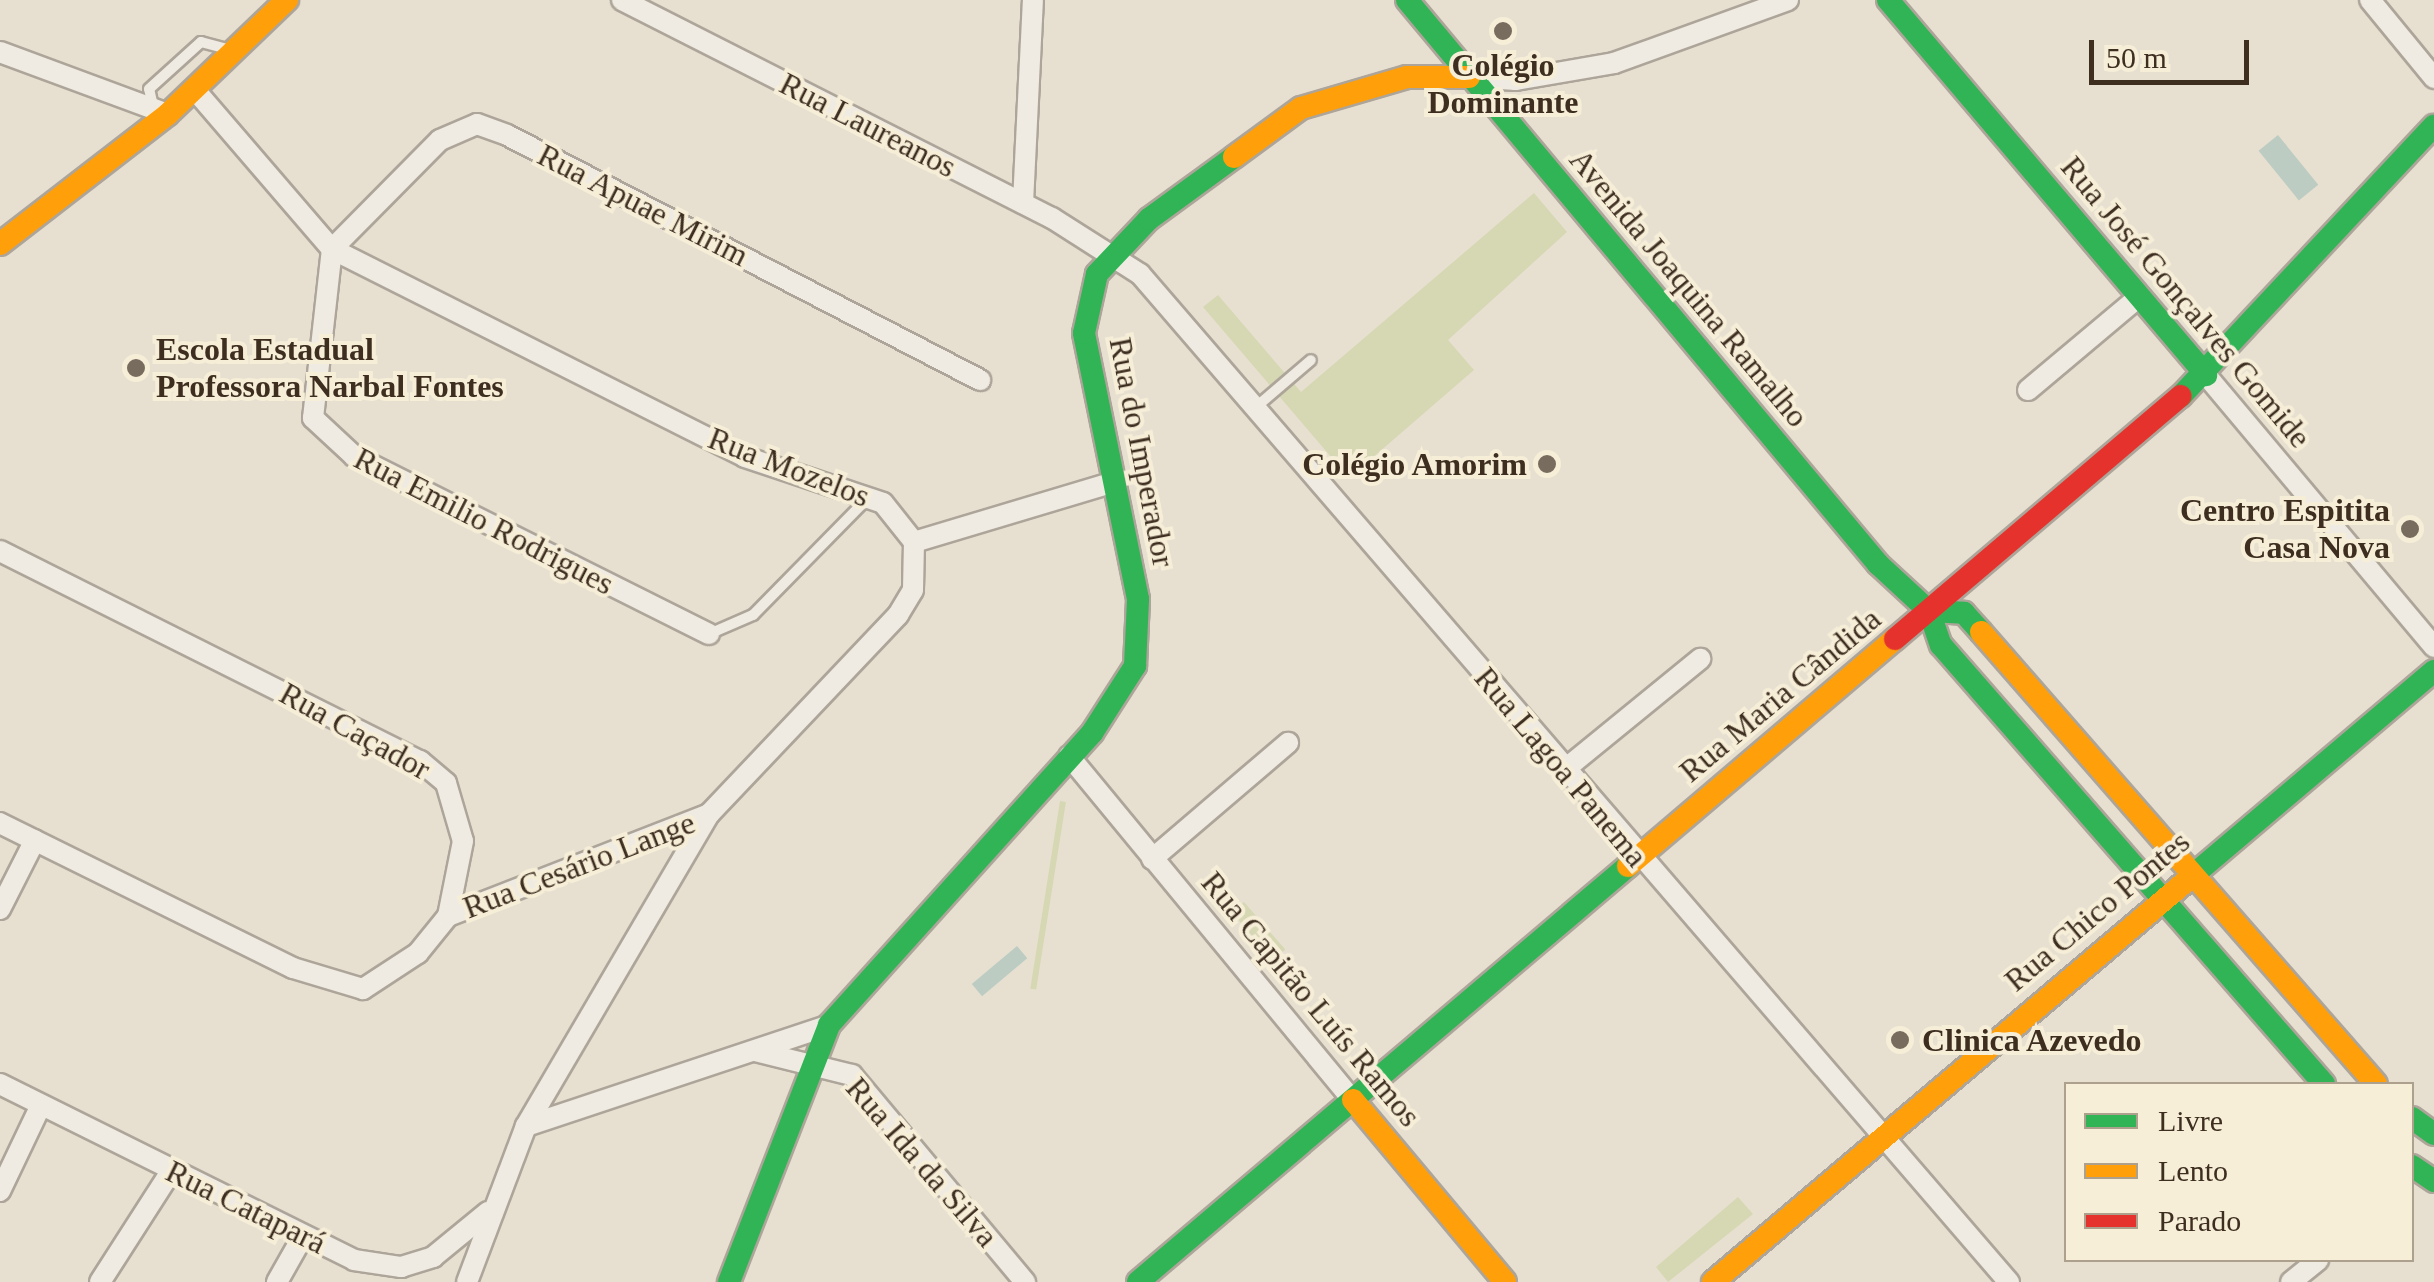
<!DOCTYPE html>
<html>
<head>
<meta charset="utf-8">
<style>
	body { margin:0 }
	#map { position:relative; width:2434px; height:1282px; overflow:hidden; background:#e7e0d1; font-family:Georgia,serif }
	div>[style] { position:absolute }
	.green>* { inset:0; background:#d6d7b3; transform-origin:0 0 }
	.water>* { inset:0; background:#bcccc2; transform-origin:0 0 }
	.roads { filter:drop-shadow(2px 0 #ada599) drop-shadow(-2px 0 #ada599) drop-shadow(0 2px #ada599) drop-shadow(0 -2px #ada599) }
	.lane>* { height:10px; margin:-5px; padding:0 5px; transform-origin:5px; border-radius:5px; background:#efebe3 }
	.street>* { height:20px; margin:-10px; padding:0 10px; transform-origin:10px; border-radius:10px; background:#efebe3 }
	.fast>* { height:22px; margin:-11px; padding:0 11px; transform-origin:11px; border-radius:11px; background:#30b455 }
	.slow>* { height:22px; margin:-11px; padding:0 11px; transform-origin:11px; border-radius:11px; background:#ff9f0a }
	.jam>* { height:22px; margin:-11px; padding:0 11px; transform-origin:11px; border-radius:11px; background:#e5322d }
	.dots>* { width:28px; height:28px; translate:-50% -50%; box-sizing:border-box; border:5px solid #f7eed8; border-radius:50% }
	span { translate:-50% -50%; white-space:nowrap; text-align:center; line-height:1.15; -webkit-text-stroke:8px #f7eed8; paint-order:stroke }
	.poi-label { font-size:32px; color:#3d2e20; font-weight:700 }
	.left { translate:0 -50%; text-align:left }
	.right { translate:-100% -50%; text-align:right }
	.street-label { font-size:32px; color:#3d2e20 }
	.legend { position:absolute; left:2064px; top:1082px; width:350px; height:180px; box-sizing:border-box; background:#f7eed8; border:2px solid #ada18e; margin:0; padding:12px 18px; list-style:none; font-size:30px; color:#3d2e20 }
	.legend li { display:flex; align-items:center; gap:20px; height:50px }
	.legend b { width:50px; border:2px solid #ada18e }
	.scale { position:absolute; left:2089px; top:40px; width:160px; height:45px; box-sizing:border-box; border:5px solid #3d2e20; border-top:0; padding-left:12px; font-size:30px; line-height:35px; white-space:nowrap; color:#3d2e20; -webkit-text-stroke:8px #f7eed8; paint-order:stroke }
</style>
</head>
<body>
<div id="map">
	<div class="green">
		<div style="clip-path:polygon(1534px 193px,1567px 232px,1448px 340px,1474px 370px,1349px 478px,1203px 307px,1218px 295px,1301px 392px)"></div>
		<div style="left:1060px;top:801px;width:6px;height:190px;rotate:9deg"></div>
		<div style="left:1244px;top:902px;width:63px;height:16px;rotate:49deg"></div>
		<div style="clip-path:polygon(1738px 1197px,1753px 1214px,1668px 1282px,1656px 1267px)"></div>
	</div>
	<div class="water">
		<div style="left:2278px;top:135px;width:64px;height:25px;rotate:51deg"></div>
		<div style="left:1017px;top:946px;width:16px;height:59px;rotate:50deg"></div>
	</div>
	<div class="roads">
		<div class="lane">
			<div style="left:153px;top:106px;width:17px;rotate:-103deg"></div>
			<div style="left:149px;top:89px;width:70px;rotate:-42.1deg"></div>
			<div style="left:201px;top:42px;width:30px;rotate:15deg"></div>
			<div style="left:1256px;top:407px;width:72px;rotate:-40.5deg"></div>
			<div style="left:709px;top:634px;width:48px;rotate:-23.4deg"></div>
			<div style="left:753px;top:615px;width:164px;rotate:-45.5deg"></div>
		</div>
		<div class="street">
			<div style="left:622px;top:0;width:482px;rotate:26.9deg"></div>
			<div style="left:1052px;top:218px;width:104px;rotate:32.5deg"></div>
			<div style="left:1140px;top:274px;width:1331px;rotate:49.24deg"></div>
			<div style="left:2370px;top:0;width:101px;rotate:50.6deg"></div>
			<div style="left:0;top:52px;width:179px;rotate:20.3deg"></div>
			<div style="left:1469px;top:77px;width:47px;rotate:3.7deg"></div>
			<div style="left:1516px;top:80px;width:99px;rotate:-9.8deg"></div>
			<div style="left:1614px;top:63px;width:185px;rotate:-19.9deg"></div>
			<div style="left:195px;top:90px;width:210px;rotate:49.3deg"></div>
			<div style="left:332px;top:249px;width:462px;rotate:26.7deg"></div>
			<div style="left:745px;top:457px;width:145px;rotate:18.4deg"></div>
			<div style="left:883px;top:503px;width:50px;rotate:51.5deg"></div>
			<div style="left:914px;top:542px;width:48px;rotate:91.2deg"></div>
			<div style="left:913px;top:590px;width:29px;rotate:121deg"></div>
			<div style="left:898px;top:615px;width:274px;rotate:133.5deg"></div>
			<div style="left:709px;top:814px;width:362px;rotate:120.4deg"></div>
			<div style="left:526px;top:1126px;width:167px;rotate:110.7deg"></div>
			<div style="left:1023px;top:203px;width:203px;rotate:-87.2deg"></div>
			<div style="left:2206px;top:375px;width:355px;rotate:50deg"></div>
			<div style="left:2028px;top:390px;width:146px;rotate:-40deg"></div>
			<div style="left:914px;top:542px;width:209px;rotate:-16.7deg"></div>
			<div style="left:0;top:551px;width:470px;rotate:26.6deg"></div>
			<div style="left:420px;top:761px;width:34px;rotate:40deg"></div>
			<div style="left:446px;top:783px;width:60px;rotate:73.7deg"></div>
			<div style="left:463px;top:841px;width:76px;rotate:101.3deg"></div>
			<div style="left:448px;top:916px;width:48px;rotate:129deg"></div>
			<div style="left:418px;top:953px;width:66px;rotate:146.8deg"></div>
			<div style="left:363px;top:989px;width:73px;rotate:-163.3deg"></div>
			<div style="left:293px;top:968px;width:327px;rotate:-153.7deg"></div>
			<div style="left:709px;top:634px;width:397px;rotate:-153.4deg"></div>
			<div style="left:354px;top:456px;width:56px;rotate:-137.2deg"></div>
			<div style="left:313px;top:418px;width:170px;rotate:-83.6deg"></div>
			<div style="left:332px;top:249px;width:153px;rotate:-45.3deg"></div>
			<div style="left:440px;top:140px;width:40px;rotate:-23.4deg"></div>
			<div style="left:477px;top:124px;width:32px;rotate:20deg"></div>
			<div style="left:507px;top:135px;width:533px;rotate:27.38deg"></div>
			<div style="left:1069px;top:756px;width:446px;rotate:50.5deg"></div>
			<div style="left:1564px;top:770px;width:176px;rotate:-39.2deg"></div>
			<div style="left:1152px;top:859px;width:179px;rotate:-40.5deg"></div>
			<div style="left:0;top:909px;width:77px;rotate:-63.1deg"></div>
			<div style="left:448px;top:916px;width:280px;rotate:-21.3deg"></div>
			<div style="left:755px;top:1051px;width:100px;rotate:13.9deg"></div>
			<div style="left:852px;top:1075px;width:270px;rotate:50.1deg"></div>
			<div style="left:0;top:1084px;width:395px;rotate:26.4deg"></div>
			<div style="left:354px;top:1260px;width:48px;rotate:8.5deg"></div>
			<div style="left:401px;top:1267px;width:34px;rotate:-17deg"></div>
			<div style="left:433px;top:1257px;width:71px;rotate:-39.3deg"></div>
			<div style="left:526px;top:1126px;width:319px;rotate:-18.4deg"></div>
			<div style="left:0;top:1191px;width:95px;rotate:-64.5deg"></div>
			<div style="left:100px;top:1282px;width:133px;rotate:-57.3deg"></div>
			<div style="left:277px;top:1282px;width:53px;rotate:-60.5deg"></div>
			<div style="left:2291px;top:1282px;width:35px;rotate:-39deg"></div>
		</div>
		<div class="fast">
			<div style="left:1407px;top:0;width:735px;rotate:50.13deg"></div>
			<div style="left:1878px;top:564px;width:69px;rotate:42.7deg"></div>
			<div style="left:1929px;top:611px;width:35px;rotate:3deg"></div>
			<div style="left:1964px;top:613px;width:25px;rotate:48deg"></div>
			<div style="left:1888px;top:0;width:492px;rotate:49.7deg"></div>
			<div style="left:2181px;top:396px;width:370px;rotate:-46.9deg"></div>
			<div style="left:1929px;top:611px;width:36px;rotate:71deg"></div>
			<div style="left:1941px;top:645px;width:583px;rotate:48.9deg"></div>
			<div style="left:2191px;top:877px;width:319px;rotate:-40.3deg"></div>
			<div style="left:2412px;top:1118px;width:27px;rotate:36deg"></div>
			<div style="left:2412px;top:1166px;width:27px;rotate:34deg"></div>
			<div style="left:729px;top:1282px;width:276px;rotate:-68.7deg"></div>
			<div style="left:829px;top:1025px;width:393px;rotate:-48deg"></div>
			<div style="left:1092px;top:733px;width:80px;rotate:-57.3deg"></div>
			<div style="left:1135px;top:666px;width:67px;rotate:-87.4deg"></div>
			<div style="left:1138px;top:599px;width:271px;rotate:-101.5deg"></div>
			<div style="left:1084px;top:333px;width:60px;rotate:-77.6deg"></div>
			<div style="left:1097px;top:274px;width:76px;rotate:-46.6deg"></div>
			<div style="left:1149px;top:219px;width:105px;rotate:-36.1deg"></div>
			<div style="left:1138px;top:1282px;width:643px;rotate:-40.33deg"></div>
		</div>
		<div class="slow">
			<div style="left:1234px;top:157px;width:83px;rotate:-36.2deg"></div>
			<div style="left:1301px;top:108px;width:110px;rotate:-16.3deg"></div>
			<div style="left:1407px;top:77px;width:62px"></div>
			<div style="left:0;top:244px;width:212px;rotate:-37.7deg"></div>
			<div style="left:168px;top:114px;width:165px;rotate:-43.8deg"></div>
			<div style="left:1981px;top:632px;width:600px;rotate:48.85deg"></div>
			<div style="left:1628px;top:866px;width:350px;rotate:-40.4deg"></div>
			<div style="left:1353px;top:1100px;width:237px;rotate:50.1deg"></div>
			<div style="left:1713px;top:1282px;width:627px;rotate:-40.27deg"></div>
		</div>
		<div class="jam">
			<div style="left:1895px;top:639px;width:375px;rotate:-40.4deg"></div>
		</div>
	</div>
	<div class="dots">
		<div style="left:1503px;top:31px;background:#786c5e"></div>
		<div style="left:136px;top:368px;background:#786c5e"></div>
		<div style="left:1547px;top:464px;background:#786c5e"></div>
		<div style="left:2410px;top:529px;background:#786c5e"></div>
		<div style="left:1900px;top:1040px;background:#786c5e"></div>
	</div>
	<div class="poi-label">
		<span style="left:1503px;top:84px">Colégio<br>Dominante</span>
		<span class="left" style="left:156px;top:368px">Escola Estadual<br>Professora Narbal Fontes</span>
		<span class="right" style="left:1527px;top:464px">Colégio Amorim</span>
		<span class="right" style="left:2390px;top:529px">Centro Espitita<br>Casa Nova</span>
		<span class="left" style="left:1922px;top:1040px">Clinica Azevedo</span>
	</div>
	<div class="street-label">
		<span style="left:868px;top:125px;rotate:27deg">Rua Laureanos</span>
		<span style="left:643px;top:205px;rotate:27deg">Rua Apuae Mirim</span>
		<span style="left:1689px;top:288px;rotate:50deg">Avenida Joaquina Ramalho</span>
		<span style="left:2186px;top:302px;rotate:50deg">Rua José Gonçalves Gomide</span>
		<span style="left:1142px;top:452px;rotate:79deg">Rua do Imperador</span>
		<span style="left:789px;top:467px;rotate:21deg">Rua Mozelos</span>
		<span style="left:484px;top:521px;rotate:27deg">Rua Emilio Rodrigues</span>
		<span style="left:1780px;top:695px;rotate:-40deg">Rua Maria Cândida</span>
		<span style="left:355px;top:731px;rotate:29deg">Rua Caçador</span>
		<span style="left:1561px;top:767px;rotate:50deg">Rua Lagoa Panema</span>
		<span style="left:579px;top:865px;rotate:-21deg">Rua Cesário Lange</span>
		<span style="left:2097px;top:911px;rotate:-40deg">Rua Chico Pontes</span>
		<span style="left:1311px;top:999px;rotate:50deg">Rua Capitão Luís Ramos</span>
		<span style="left:922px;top:1162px;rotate:49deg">Rua Ida da Silva</span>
		<span style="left:246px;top:1207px;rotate:26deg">Rua Catapará</span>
	</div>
	<ul class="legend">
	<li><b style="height:12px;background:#30b455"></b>Livre</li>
	<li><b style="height:12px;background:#ff9f0a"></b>Lento</li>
	<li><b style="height:12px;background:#e5322d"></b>Parado</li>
	</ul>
	<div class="scale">50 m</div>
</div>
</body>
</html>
